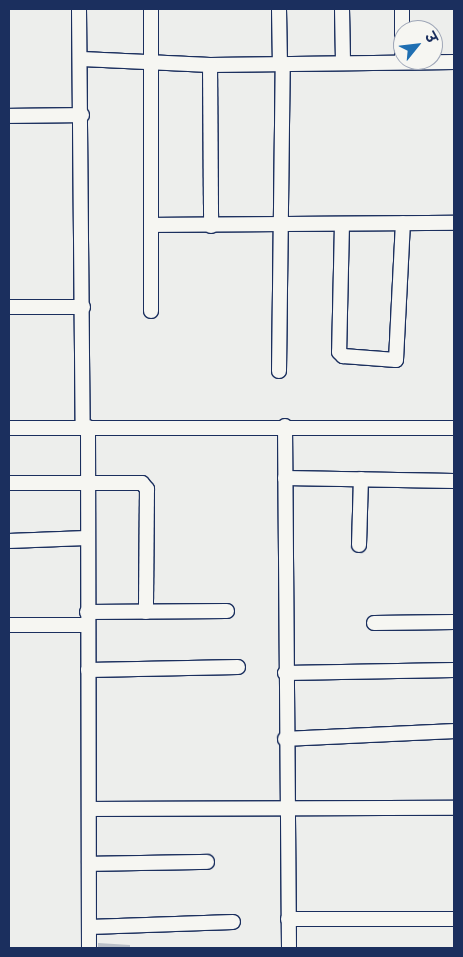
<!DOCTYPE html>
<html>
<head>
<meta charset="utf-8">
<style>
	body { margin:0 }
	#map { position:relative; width:463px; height:957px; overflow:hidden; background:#edeeec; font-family:Mynerve,"Playpen Sans Deva",sans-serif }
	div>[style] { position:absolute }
	.building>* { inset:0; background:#b9bfc8 }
	.roads { filter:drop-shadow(1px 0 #1b2f5e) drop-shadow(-1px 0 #1b2f5e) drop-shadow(0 1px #1b2f5e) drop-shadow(0 -1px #1b2f5e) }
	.street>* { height:14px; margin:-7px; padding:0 7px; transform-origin:7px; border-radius:7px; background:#f6f6f2 }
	span { translate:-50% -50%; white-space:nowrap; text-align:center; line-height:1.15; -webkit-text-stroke:5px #f6f6f2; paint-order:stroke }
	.frame { position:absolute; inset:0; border:10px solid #1b2f5e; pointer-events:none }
	.north { position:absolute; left:393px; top:20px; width:50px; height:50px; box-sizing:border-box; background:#f6f6f2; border:1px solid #9ea6b7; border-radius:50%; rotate:61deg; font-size:14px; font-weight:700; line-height:20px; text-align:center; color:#1b2f5e }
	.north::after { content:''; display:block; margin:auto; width:18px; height:22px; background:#1f6fb2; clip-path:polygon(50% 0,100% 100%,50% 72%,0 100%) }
</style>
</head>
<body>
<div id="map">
	<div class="building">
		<div style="clip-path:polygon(98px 943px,130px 945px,130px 948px,98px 948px)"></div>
	</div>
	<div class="roads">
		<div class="street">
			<div style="left:79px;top:9px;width:418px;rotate:89.5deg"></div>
			<div style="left:279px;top:9px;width:55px;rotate:89deg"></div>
			<div style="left:342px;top:9px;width:54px;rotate:88.9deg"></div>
			<div style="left:402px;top:9px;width:53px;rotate:90deg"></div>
			<div style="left:82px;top:59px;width:128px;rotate:2.7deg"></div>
			<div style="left:210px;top:65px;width:244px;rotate:-0.7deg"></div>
			<div style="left:210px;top:65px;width:161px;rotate:89.6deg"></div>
			<div style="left:9px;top:116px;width:73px;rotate:-0.8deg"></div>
			<div style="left:342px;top:224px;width:128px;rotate:91.3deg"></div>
			<div style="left:339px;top:352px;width:6px;rotate:45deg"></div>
			<div style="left:343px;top:356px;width:53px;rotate:4.3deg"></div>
			<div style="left:396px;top:360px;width:137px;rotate:-87.1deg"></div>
			<div style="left:151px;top:225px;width:303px;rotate:-0.4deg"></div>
			<div style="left:9px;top:307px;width:74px"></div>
			<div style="left:151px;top:311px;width:302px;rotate:-90deg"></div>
			<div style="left:279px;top:371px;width:307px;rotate:-89.3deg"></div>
			<div style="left:285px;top:426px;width:522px;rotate:89.56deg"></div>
			<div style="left:88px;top:427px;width:521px;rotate:89.89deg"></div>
			<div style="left:9px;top:428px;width:445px"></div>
			<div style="left:285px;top:478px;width:169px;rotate:1deg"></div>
			<div style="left:9px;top:483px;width:133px"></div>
			<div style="left:142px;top:483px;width:8px;rotate:50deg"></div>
			<div style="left:147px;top:489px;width:123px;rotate:90.5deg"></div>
			<div style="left:9px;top:541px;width:77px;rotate:-2.2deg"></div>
			<div style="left:359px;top:545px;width:66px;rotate:-88.3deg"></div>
			<div style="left:87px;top:612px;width:140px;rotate:-0.4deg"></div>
			<div style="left:374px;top:623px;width:80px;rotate:-0.7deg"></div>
			<div style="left:9px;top:625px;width:78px"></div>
			<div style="left:88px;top:670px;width:150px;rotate:-1.1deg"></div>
			<div style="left:285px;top:673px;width:169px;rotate:-1deg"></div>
			<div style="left:285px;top:739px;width:169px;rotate:-2.7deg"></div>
			<div style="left:89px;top:809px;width:365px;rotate:-0.2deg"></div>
			<div style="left:89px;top:864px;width:118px;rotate:-1deg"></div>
			<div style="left:288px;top:919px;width:166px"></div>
			<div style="left:89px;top:927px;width:144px;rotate:-2deg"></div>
		</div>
	</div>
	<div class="frame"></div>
	<div class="north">उ</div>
</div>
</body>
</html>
